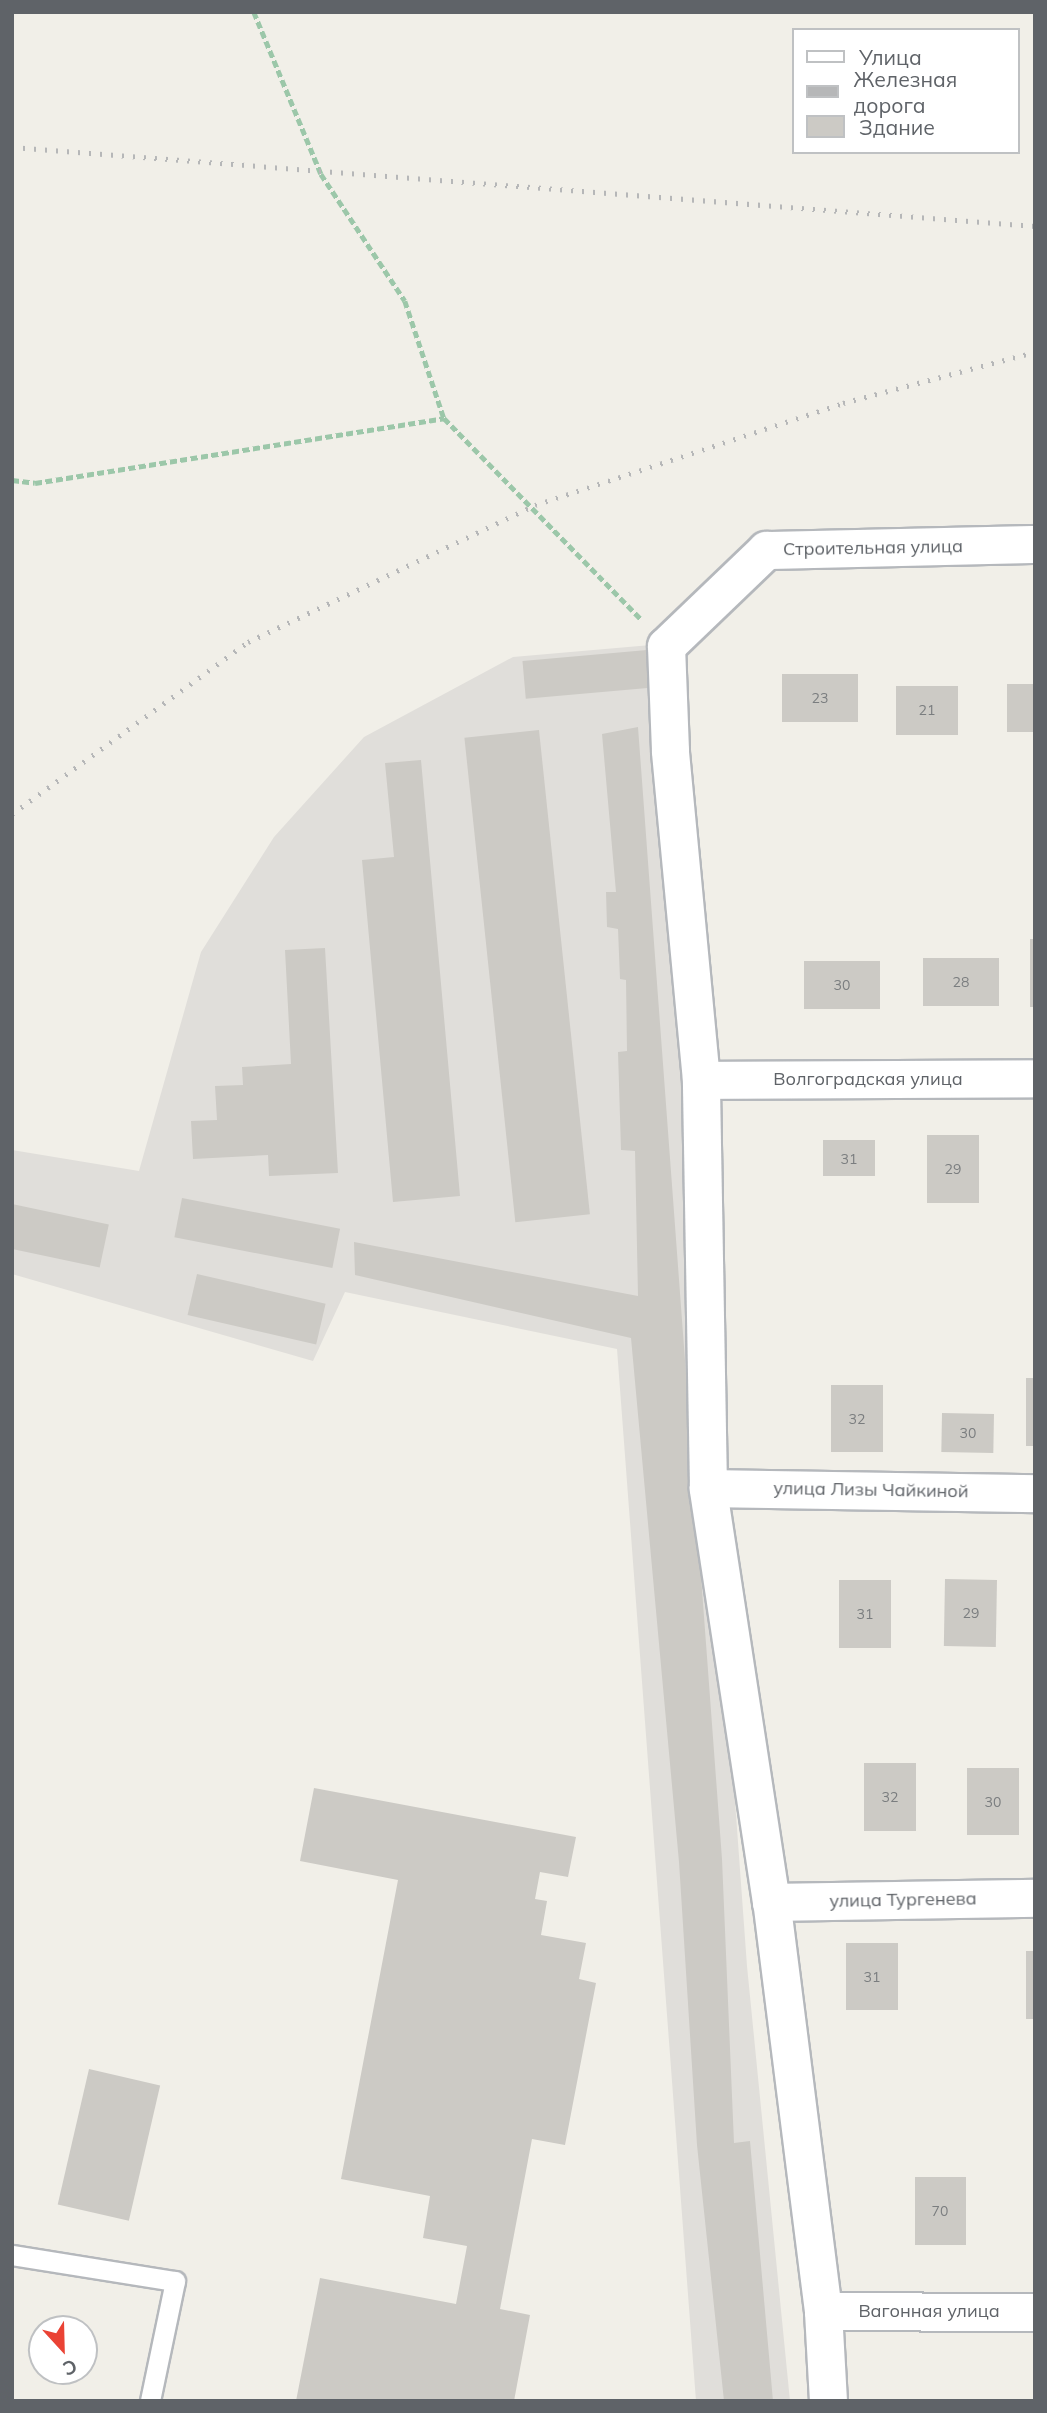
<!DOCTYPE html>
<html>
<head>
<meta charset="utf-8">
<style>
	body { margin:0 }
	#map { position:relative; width:1047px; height:2413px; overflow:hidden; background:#f1efe8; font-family:Mulish,sans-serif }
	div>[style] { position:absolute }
	.industrial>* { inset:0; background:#e0deda }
	.building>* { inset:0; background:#cccac5; transform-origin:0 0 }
	.path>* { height:4.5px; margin-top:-2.25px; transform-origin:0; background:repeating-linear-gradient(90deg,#9cc7a9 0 7px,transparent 0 10.5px) }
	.roads { filter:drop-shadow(2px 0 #b5b8bc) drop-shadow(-2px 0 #b5b8bc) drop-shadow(0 2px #b5b8bc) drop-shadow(0 -2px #b5b8bc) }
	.lane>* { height:19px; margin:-9.5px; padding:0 9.5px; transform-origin:9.5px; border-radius:9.5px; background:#fff }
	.street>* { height:37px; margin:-18.5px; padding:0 18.5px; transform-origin:18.5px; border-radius:18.5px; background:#fff }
	.rail>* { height:5px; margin-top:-2.5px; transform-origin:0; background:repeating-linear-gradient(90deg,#b6b7b8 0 2px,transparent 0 11px) }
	span { translate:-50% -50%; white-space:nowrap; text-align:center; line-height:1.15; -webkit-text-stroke:6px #fff; paint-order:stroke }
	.number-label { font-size:14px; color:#7a7d7f }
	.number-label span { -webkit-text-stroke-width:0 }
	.street-label { font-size:18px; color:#5f6368 }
	.frame { position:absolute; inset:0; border:14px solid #5f6368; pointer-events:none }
	.legend { position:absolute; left:792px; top:28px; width:228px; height:126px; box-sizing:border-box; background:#fff; border:2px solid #bfc1c3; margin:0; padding:9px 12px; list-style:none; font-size:21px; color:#5f6368 }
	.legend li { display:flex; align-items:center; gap:14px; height:35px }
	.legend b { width:35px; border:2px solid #bfc1c3 }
	.north { position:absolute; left:28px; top:2315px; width:70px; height:70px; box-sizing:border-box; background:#fff; border:2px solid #bfc1c3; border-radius:50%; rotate:158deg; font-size:19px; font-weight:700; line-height:28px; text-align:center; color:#5f6368 }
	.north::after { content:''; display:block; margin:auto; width:24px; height:32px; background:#ea4335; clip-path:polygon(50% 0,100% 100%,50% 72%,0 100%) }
</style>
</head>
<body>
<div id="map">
	<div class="industrial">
		<div style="clip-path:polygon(651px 645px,747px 1966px,790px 2401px,696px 2401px,617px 1349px,345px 1292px,313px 1361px,12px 1274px,12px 1150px,139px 1171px,201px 952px,274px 837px,364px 737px,513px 657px)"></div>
	</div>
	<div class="building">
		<div style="left:647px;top:650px;width:38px;height:125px;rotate:85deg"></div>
		<div style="left:858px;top:674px;width:48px;height:76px;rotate:90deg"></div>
		<div style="left:1007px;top:684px;width:28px;height:48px"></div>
		<div style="left:896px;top:686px;width:62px;height:49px"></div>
		<div style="clip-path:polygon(638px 727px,722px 1859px,734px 2143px,750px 2141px,773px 2401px,724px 2401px,697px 2145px,679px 1862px,631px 1338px,355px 1275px,354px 1242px,638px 1296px,635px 1151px,621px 1150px,618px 1052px,627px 1051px,626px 980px,620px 979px,618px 929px,607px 927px,606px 892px,616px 892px,602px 734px)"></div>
		<div style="left:539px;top:730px;width:487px;height:75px;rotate:84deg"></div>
		<div style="clip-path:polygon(421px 760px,460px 1196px,393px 1202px,362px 860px,394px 857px,385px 763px)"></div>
		<div style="left:1030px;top:939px;width:5px;height:68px"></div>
		<div style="clip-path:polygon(325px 948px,338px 1173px,269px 1176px,268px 1155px,193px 1159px,191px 1121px,217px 1120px,215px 1086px,243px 1085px,242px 1067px,291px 1064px,285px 950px)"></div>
		<div style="left:923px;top:958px;width:76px;height:48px"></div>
		<div style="left:804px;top:961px;width:76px;height:48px"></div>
		<div style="left:927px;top:1135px;width:52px;height:68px"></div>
		<div style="left:875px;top:1140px;width:36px;height:52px;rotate:90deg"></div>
		<div style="left:182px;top:1198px;width:161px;height:40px;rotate:11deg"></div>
		<div style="left:12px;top:1204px;width:99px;height:44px;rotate:12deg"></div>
		<div style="left:197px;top:1274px;width:132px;height:42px;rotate:13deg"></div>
		<div style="left:1026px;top:1378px;width:9px;height:68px"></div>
		<div style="left:831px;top:1385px;width:52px;height:67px"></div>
		<div style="left:942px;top:1413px;width:52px;height:39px;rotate:1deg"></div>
		<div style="left:945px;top:1579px;width:52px;height:67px;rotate:1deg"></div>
		<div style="left:839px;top:1580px;width:52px;height:68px"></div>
		<div style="left:916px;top:1763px;width:68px;height:52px;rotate:90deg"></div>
		<div style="left:967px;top:1768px;width:52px;height:67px"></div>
		<div style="clip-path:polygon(314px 1788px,576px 1837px,568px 1877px,540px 1872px,535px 1899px,547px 1901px,541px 1935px,586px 1943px,579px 1979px,596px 1983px,565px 2145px,532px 2139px,500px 2309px,530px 2315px,514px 2401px,296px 2401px,320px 2278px,456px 2304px,467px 2246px,423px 2238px,430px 2196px,341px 2179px,398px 1880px,300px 1861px)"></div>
		<div style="left:846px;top:1943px;width:52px;height:67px"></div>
		<div style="left:1026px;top:1951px;width:9px;height:68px"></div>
		<div style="left:89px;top:2069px;width:73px;height:139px;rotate:13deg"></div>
		<div style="left:915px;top:2177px;width:51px;height:68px"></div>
	</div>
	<div class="path">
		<div style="left:254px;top:12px;width:175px;rotate:67.5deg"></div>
		<div style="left:321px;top:174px;width:152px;rotate:56.5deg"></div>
		<div style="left:405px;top:301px;width:123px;rotate:71.6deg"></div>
		<div style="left:12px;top:480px;width:23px;rotate:7deg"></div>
		<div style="left:35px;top:483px;width:414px;rotate:-9deg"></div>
		<div style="left:444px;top:418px;width:283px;rotate:45.6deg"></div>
	</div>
	<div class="roads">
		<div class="lane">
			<div style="left:12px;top:2255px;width:165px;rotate:9.1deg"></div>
			<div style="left:175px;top:2281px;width:123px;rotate:101.8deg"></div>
		</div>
		<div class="street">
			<div style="left:701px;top:1080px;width:334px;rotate:-0.3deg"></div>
			<div style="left:708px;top:1488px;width:327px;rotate:0.9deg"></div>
			<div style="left:771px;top:1902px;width:264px;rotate:-0.9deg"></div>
			<div style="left:823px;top:2311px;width:212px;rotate:0.3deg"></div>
			<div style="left:828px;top:2401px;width:90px;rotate:-93.2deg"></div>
			<div style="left:823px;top:2311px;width:412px;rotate:-97.2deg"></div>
			<div style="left:771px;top:1902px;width:419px;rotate:-98.7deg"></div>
			<div style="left:708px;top:1488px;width:408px;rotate:-91deg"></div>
			<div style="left:701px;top:1080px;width:331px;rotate:-95.4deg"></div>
			<div style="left:670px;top:750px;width:104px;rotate:-92.2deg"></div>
			<div style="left:666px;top:646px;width:139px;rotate:-43.8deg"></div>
			<div style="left:766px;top:550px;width:269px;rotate:-1.3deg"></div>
		</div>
	</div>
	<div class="rail">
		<div style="left:12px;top:147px;width:1026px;rotate:4.42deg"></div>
		<div style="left:12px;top:814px;width:292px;rotate:-36.1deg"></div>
		<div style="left:248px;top:642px;width:318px;rotate:-25.5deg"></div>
		<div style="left:535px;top:505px;width:324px;rotate:-18.3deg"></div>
		<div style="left:843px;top:403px;width:199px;rotate:-14.9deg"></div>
	</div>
	<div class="number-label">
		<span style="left:820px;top:698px">23</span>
		<span style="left:927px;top:710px">21</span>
		<span style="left:961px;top:982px">28</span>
		<span style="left:842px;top:985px">30</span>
		<span style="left:849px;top:1159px">31</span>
		<span style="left:953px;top:1169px">29</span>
		<span style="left:857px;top:1419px">32</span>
		<span style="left:968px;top:1433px">30</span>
		<span style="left:971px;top:1613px">29</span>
		<span style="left:865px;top:1614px">31</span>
		<span style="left:890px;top:1797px">32</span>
		<span style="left:993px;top:1802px">30</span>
		<span style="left:872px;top:1977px">31</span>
		<span style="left:940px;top:2211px">70</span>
	</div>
	<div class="street-label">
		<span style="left:873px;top:548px;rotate:-1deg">Строительная улица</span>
		<span style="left:868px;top:1079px">Волгоградская улица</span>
		<span style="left:871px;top:1490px;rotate:1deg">улица Лизы Чайкиной</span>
		<span style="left:903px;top:1900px;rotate:-1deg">улица Тургенева</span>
		<span style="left:929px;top:2311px">Вагонная улица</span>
	</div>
	<div class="frame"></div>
	<ul class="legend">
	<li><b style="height:9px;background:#fff"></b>Улица</li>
	<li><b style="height:9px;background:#b6b7b8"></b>Железная дорога</li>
	<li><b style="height:19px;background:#cccac5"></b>Здание</li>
	</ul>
	<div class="north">С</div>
</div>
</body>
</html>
